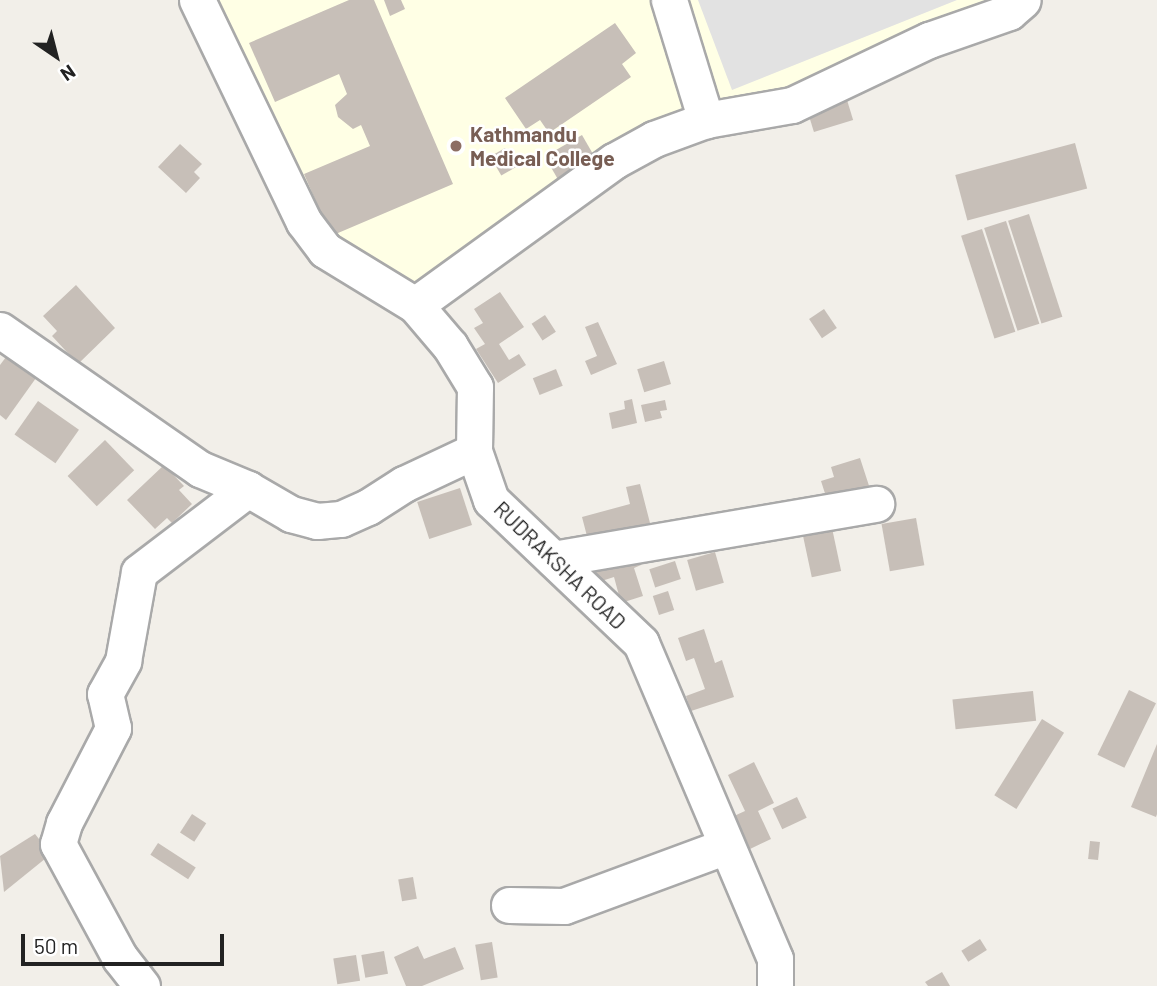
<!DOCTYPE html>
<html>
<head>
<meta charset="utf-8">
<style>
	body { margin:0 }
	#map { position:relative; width:1157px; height:986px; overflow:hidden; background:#f2efe9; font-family:Barlow,sans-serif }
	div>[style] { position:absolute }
	.education>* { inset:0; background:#ffffe5 }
	.parking>* { inset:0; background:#e2e2e2 }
	.building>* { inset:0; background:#c7bfb8; transform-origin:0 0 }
	.roads { filter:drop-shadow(2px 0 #a9a9a9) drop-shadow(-2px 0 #a9a9a9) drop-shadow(0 2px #a9a9a9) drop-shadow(0 -2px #a9a9a9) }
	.minor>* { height:35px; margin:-17.5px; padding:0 17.5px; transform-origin:17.5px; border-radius:17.5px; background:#fff }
	.dots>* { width:19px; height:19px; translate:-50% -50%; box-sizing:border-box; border:4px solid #fff; border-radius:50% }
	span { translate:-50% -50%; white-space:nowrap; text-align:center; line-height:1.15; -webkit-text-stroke:5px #fff; paint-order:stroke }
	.education-label { font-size:21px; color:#785e54; font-weight:700 }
	.left { translate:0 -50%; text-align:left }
	.street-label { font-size:21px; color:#222 }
	.north { position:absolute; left:21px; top:21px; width:70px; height:70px; -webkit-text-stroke:5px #fff; paint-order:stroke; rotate:145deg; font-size:19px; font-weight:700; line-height:28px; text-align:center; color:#222 }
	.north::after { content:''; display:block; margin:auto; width:24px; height:32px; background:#222; clip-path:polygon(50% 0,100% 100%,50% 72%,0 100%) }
	.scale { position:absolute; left:21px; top:934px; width:203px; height:32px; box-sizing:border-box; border:4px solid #222; border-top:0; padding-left:9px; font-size:21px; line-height:24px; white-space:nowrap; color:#222; -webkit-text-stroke:5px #fff; paint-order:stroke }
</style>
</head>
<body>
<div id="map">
	<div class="education">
		<div style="clip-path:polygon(197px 0,1023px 0,706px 120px,415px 305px,339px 260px)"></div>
	</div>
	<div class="parking">
		<div style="clip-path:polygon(698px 0,957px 0,732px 90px)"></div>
	</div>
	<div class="building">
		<div style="clip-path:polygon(349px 0,374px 0,453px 184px,331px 236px,304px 174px,370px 146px,361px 125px,353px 129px,338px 117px,335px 105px,347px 94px,339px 74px,275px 102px,249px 43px)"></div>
		<div style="clip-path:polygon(384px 0,401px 0,405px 9px,390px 16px)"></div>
		<div style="clip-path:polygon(615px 23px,636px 53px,622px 64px,631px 77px,549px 133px,540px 120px,526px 129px,505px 98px)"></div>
		<div style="left:847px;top:100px;width:21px;height:41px;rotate:73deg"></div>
		<div style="left:582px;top:135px;width:28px;height:43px;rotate:60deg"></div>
		<div style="left:1075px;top:143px;width:47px;height:124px;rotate:75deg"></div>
		<div style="clip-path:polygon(180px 144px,202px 164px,194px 172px,200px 178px,186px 193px,158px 167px)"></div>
		<div style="left:505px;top:148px;width:22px;height:17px;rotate:60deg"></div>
		<div style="left:1029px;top:214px;width:108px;height:22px;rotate:72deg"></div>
		<div style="left:1006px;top:221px;width:108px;height:23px;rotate:72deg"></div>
		<div style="left:982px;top:229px;width:108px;height:22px;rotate:72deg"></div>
		<div style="clip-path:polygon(76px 285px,115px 328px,78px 364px,52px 336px,57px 331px,43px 316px)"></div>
		<div style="clip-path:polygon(500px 292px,524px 327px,499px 344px,509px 360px,519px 354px,526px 365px,498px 383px,476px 349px,485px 344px,474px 328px,483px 323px,474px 309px)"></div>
		<div style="left:824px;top:309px;width:23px;height:18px;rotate:56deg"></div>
		<div style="left:545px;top:315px;width:20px;height:16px;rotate:57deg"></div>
		<div style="clip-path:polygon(598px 322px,617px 364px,591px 375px,585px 361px,597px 356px,585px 327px)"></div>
		<div style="clip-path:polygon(6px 357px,36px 378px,6px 420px,0 415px,0 365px)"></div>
		<div style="left:664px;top:361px;width:24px;height:28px;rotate:73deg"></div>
		<div style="left:556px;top:369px;width:18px;height:25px;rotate:68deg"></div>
		<div style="clip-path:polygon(632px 399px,637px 423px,612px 429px,609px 413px,625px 409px,624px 401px)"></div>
		<div style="clip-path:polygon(665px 400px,667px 410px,660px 411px,662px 418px,645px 422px,641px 405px)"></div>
		<div style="left:38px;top:401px;width:50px;height:41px;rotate:35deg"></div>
		<div style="left:105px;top:440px;width:42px;height:52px;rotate:46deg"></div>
		<div style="clip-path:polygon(860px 458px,872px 495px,830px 509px,821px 481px,834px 477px,831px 467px)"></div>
		<div style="clip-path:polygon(164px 465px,184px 486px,179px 490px,192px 504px,172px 523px,167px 518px,155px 529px,127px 500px)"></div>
		<div style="clip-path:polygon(640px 484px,650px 523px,588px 540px,582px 517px,630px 504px,626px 487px)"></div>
		<div style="left:460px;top:488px;width:39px;height:45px;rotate:72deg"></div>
		<div style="left:916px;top:518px;width:48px;height:35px;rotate:80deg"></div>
		<div style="left:832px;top:528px;width:44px;height:30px;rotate:78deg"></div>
		<div style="clip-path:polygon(637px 549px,641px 565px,634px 568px,643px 596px,621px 603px,614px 577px,586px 586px,580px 566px)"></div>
		<div style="left:715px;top:552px;width:32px;height:29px;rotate:74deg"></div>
		<div style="left:675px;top:561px;width:19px;height:27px;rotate:72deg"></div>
		<div style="left:668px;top:591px;width:20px;height:16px;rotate:72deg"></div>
		<div style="clip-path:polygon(704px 629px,715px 663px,722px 660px,734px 697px,691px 711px,686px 696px,705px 689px,694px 658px,686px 661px,678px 638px)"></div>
		<div style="left:1129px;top:690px;width:30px;height:72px;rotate:26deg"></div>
		<div style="left:1033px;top:691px;width:30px;height:81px;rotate:84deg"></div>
		<div style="left:1042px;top:719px;width:26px;height:90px;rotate:32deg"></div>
		<div style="clip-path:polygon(1157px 744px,1157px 814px,1156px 817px,1131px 807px)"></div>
		<div style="clip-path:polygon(754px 762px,774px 803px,758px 811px,771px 839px,750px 849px,734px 816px,745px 811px,728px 775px)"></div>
		<div style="left:797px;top:797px;width:23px;height:27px;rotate:65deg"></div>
		<div style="left:192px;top:814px;width:17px;height:22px;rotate:33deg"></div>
		<div style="clip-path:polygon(35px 834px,51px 854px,4px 892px,0 856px)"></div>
		<div style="left:1090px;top:841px;width:10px;height:18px;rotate:6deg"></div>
		<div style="left:158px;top:843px;width:45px;height:14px;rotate:33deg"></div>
		<div style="left:413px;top:877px;width:22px;height:15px;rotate:80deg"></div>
		<div style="left:980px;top:939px;width:13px;height:22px;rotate:58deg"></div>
		<div style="left:492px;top:942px;width:36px;height:17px;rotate:81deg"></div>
		<div style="clip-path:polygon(418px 946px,424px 959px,455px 947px,464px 969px,422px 986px,406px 986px,394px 957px)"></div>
		<div style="left:384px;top:951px;width:23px;height:23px;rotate:80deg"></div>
		<div style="left:356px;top:955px;width:26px;height:23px;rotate:81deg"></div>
		<div style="clip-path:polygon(942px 972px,950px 986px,928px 986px,925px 982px)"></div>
	</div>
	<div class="roads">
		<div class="minor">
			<div style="left:197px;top:0;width:246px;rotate:64.3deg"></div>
			<div style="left:304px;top:222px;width:35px;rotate:53deg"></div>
			<div style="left:325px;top:250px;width:105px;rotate:31.4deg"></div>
			<div style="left:415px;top:305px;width:54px;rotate:49.5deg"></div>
			<div style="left:450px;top:346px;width:48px;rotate:58.6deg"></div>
			<div style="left:475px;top:387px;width:64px;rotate:90.9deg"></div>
			<div style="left:474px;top:451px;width:52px;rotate:70.9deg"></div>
			<div style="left:491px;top:500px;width:207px;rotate:43.6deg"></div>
			<div style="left:641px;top:643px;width:343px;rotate:67deg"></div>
			<div style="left:775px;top:959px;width:27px;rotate:90deg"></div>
			<div style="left:669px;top:0;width:126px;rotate:72.9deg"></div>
			<div style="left:415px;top:305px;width:246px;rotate:-35.9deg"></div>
			<div style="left:614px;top:161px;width:46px;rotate:-28.8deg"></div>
			<div style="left:654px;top:139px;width:55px;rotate:-20.1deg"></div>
			<div style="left:706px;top:120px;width:87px;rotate:-9.9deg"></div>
			<div style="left:792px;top:105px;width:152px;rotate:-25.4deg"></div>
			<div style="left:929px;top:40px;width:85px;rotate:-19.3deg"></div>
			<div style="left:1009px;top:12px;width:18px;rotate:-41deg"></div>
			<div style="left:0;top:330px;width:244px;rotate:34.8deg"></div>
			<div style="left:200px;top:469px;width:52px;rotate:22.6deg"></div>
			<div style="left:248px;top:489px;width:50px;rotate:30.2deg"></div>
			<div style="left:291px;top:514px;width:27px;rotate:15deg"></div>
			<div style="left:317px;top:521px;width:24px;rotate:-5deg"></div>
			<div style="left:341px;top:519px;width:30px;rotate:-24deg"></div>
			<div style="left:368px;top:507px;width:43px;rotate:-32.6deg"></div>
			<div style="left:404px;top:484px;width:77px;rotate:-25.2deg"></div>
			<div style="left:553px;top:559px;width:328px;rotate:-9.7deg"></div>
			<div style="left:509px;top:905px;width:55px;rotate:1deg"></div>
			<div style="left:564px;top:906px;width:173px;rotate:-20.3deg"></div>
			<div style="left:142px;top:986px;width:36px;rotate:-128deg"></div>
			<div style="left:120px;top:958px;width:130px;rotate:-118.5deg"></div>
			<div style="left:58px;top:844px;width:22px;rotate:-74deg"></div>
			<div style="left:64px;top:823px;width:107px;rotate:-62.7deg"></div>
			<div style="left:113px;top:728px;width:35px;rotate:-103deg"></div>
			<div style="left:105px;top:694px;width:38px;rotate:-61deg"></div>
			<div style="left:123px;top:661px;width:90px;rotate:-79.8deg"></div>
			<div style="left:139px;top:572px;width:137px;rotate:-37.3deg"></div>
		</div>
	</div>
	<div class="dots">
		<div style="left:456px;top:146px;background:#8d6e63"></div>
	</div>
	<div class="education-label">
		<span class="left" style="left:470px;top:146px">Kathmandu<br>Medical College</span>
	</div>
	<div class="street-label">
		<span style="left:560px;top:565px;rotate:44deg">RUDRAKSHA ROAD</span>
	</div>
	<div class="north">N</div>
	<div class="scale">50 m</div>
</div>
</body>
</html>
